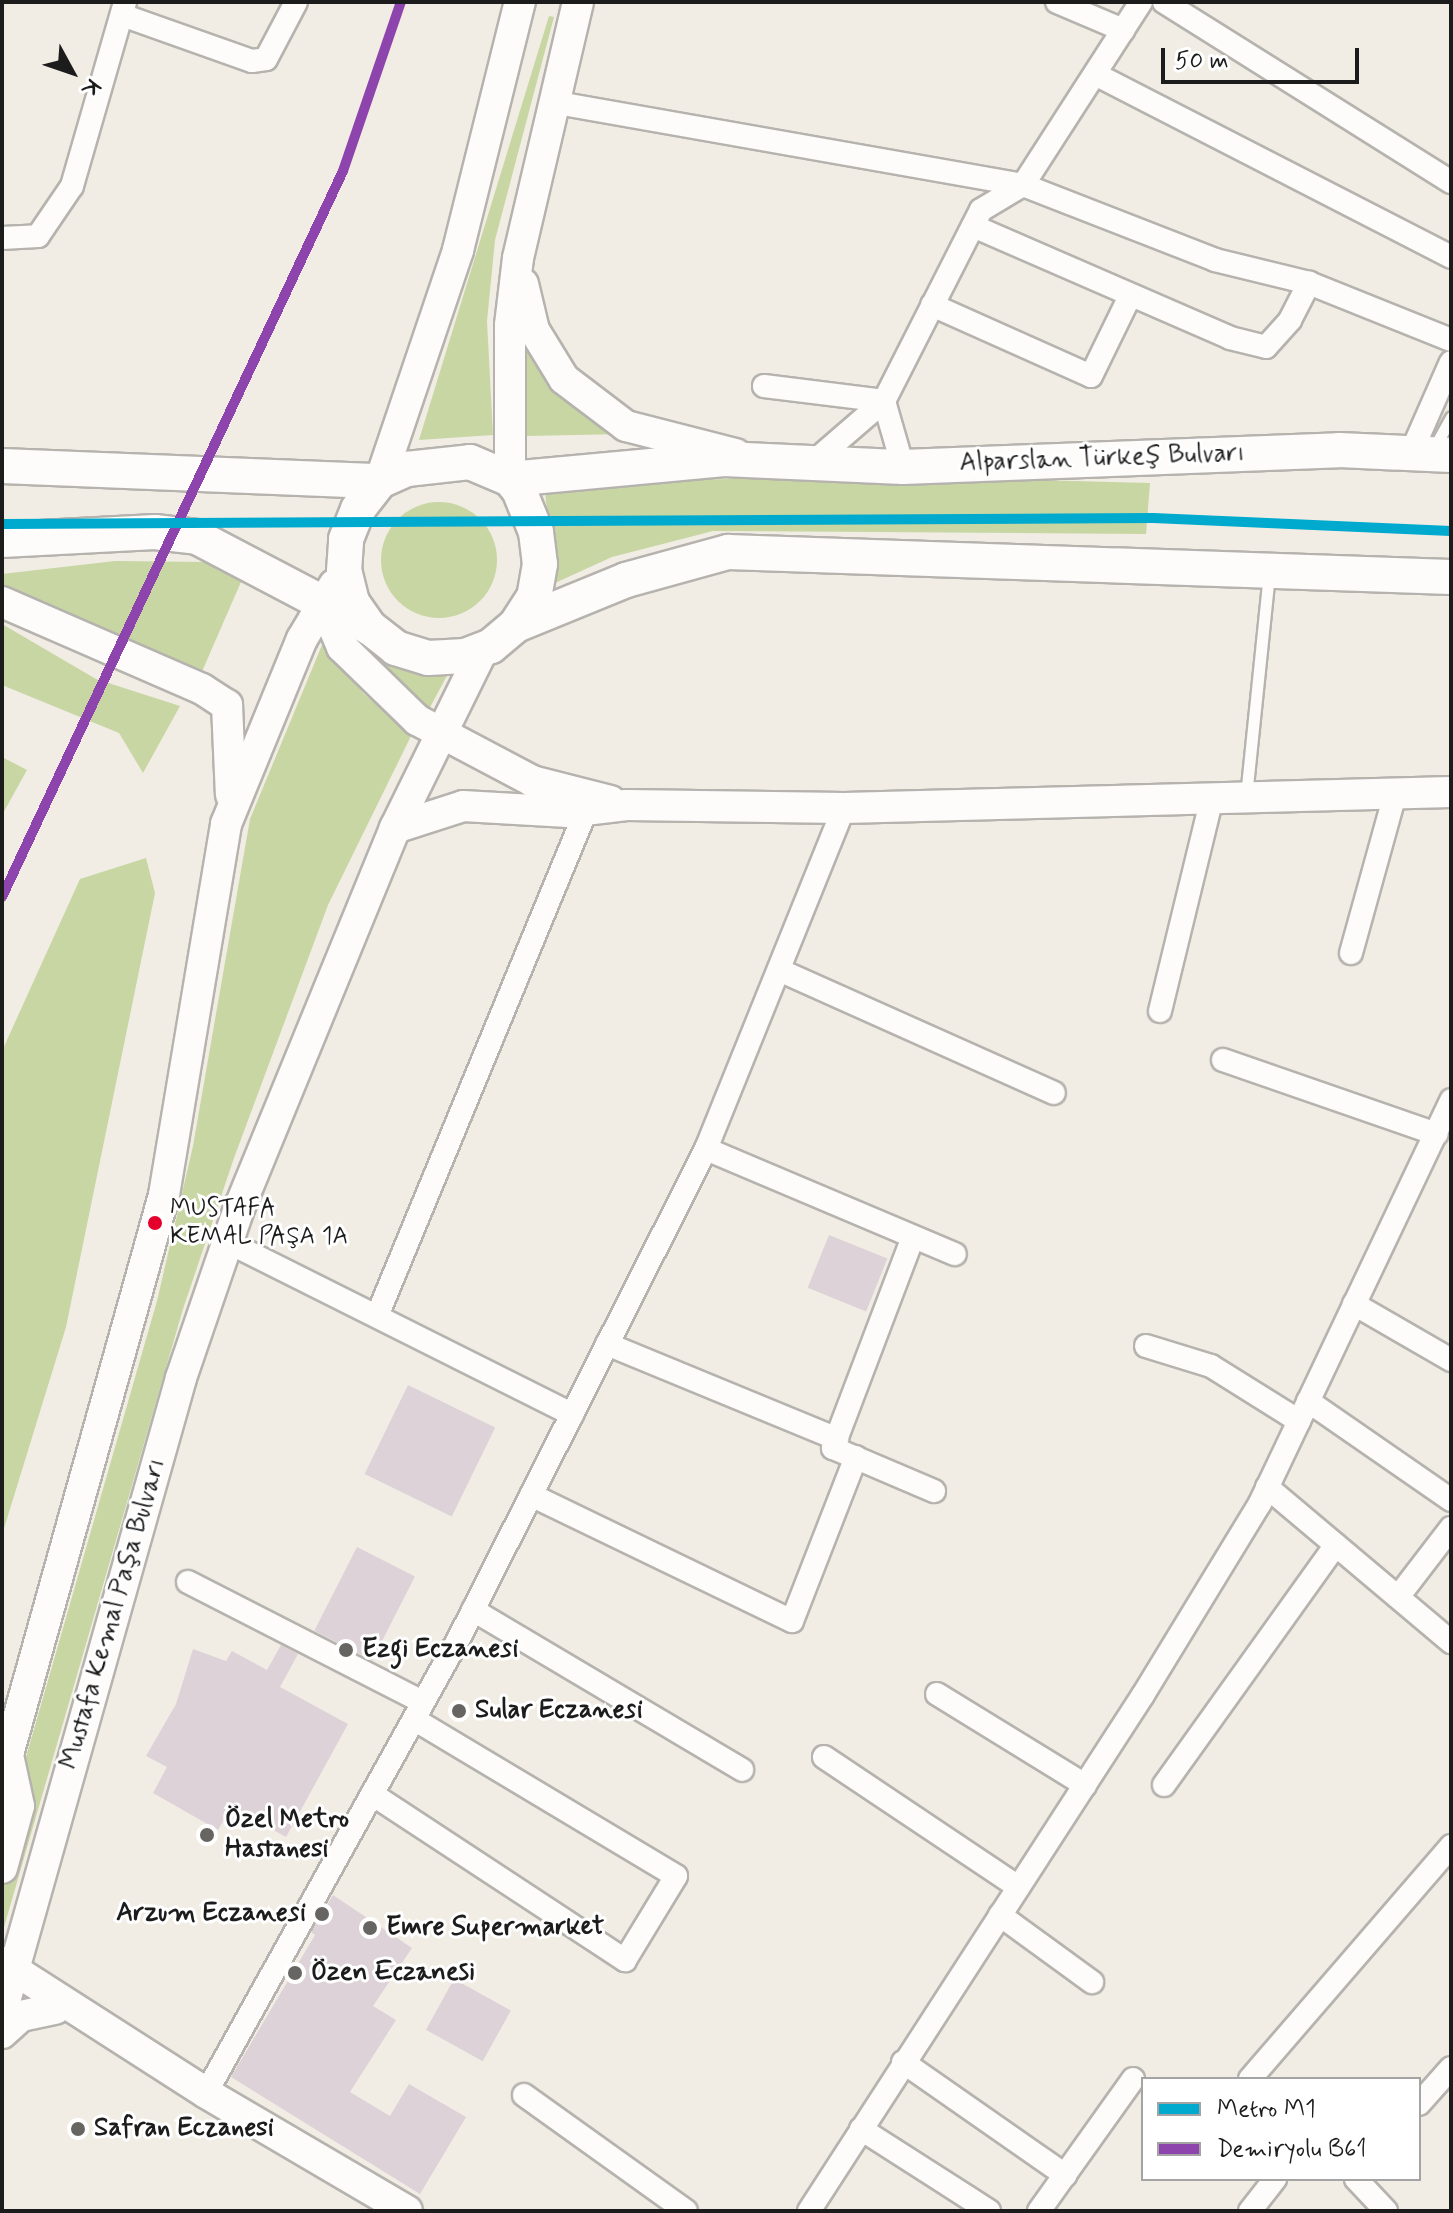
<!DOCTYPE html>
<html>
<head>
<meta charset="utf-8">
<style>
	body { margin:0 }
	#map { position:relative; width:1453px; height:2213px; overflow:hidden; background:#f1ede4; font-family:Mynerve,sans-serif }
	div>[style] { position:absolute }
	.green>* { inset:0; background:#c7d6a2 }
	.round { border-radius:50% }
	.building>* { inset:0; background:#ddd2d7; transform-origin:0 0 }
	.roads { filter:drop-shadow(2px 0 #b6b3ae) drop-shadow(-2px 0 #b6b3ae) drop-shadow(0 2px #b6b3ae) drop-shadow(0 -2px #b6b3ae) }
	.lane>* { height:11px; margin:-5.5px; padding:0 5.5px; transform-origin:5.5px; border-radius:5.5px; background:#fdfcfb }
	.street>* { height:22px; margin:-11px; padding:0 11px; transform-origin:11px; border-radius:11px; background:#fdfcfb }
	.secondary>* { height:30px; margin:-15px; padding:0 15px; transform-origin:15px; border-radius:15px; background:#fdfcfb }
	.primary>* { height:34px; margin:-17px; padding:0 17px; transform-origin:17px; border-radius:17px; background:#fdfcfb }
	.rail-1>* { height:10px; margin:-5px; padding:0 5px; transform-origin:5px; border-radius:5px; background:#8e44ad }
	.metro-1>* { height:10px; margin:-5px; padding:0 5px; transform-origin:5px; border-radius:5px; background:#00a9ce }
	.dots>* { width:22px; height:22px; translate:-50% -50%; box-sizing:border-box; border:4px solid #fff; border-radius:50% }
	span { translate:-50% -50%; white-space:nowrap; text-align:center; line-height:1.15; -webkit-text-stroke:6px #fff; paint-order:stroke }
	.bus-label { font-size:24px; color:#1c1c1c }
	.left { translate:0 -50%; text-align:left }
	.street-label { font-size:26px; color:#1c1c1c }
	.poi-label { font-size:26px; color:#1c1c1c; font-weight:700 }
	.right { translate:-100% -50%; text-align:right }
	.frame { position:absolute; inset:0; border:4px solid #1c1c1c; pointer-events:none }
	.legend { position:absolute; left:1141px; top:2077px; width:280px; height:104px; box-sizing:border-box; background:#fff; border:2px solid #a4a4a4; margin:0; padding:10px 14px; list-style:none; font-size:24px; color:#1c1c1c }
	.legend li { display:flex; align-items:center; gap:16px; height:40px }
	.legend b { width:40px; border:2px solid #a4a4a4 }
	.north { position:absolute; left:32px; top:32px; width:80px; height:80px; -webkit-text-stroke:6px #fff; paint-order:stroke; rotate:130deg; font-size:22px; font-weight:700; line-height:32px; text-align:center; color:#1c1c1c }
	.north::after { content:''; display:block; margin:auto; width:28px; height:36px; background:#1c1c1c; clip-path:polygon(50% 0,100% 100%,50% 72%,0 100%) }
	.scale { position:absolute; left:1161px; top:48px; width:198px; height:36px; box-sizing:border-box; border:4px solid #1c1c1c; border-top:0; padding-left:10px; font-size:24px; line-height:28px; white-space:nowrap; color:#1c1c1c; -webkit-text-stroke:6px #fff; paint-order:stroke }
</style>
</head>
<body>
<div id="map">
	<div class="green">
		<div style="clip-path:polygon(549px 16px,554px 17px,495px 240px,487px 321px,493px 435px,419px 440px)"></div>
		<div style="clip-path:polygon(517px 306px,537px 365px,574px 405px,624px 434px,526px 436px)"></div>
		<div style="clip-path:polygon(873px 476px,1150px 483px,1146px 534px,713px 531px,612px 557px,555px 583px,544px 483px)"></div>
		<div class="round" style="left:381px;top:502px;width:116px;height:116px"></div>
		<div style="clip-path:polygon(115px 561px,211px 562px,241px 582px,200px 676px,2px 591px,2px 574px)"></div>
		<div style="clip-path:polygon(2px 624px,96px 679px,180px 706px,143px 773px,119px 733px,2px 685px)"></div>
		<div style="clip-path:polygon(322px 645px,364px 694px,412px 734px,328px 905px,234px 1158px,183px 1309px,2px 1934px,2px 1894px,23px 1818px,26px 1757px,157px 1301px,193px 1146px,250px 819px)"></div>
		<div style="clip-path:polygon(361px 653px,412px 672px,449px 672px,428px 711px)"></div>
		<div style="clip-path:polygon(2px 757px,27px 770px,2px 815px)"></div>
		<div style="clip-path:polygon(146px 858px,155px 893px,66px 1327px,2px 1535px,2px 1051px,80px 879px)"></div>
	</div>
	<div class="building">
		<div style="left:829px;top:1235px;width:63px;height:57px;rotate:22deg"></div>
		<div style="left:408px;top:1385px;width:97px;height:99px;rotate:26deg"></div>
		<div style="left:357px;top:1547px;width:65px;height:94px;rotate:27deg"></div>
		<div style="clip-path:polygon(281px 1645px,298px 1654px,280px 1687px,348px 1724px,286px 1837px,231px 1807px,218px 1830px,153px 1793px,167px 1767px,146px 1756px,176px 1704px,193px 1649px,226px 1661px,232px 1651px,267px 1670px)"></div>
		<div style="clip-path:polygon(333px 1895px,412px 1948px,373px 2006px,396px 2020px,350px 2092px,390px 2116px,409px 2084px,466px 2117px,420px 2194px,231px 2077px,315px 1935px,311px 1932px)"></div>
		<div style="left:454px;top:1979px;width:65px;height:58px;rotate:29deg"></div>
	</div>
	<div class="roads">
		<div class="lane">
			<div style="left:1434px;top:448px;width:35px;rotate:-61deg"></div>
			<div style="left:1246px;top:796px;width:223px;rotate:-84.1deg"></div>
		</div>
		<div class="street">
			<div style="left:1057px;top:2px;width:72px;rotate:23deg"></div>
			<div style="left:1164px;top:2px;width:339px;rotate:32.1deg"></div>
			<div style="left:122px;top:15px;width:138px;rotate:19.5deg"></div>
			<div style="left:252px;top:61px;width:14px;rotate:-8deg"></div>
			<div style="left:266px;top:59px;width:64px;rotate:-62.2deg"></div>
			<div style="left:1095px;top:74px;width:400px;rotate:27.2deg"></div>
			<div style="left:552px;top:102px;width:478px;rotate:10deg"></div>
			<div style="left:1023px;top:185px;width:218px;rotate:-57.2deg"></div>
			<div style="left:973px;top:226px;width:280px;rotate:23.5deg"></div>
			<div style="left:1230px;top:338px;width:37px;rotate:14deg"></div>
			<div style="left:1266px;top:347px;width:36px;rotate:-48deg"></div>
			<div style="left:1290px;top:320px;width:42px;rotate:-62.8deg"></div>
			<div style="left:2px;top:238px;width:36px;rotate:-3deg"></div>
			<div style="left:38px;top:236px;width:60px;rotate:-55.8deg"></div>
			<div style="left:72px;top:186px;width:191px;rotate:-73.9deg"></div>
			<div style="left:932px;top:305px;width:174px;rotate:24.1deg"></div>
			<div style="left:1091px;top:376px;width:89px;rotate:-64deg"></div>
			<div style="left:764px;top:386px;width:121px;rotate:7.1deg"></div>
			<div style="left:1411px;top:453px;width:99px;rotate:-66.3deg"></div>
			<div style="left:811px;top:464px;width:96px;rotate:-40.8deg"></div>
			<div style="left:903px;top:467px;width:69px;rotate:-106.1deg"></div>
			<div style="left:884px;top:401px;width:214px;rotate:-63.1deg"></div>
			<div style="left:981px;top:210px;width:49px;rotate:-30.8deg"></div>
			<div style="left:1023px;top:185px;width:206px;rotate:21.3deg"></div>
			<div style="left:1215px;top:260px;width:97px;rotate:13.7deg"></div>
			<div style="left:1309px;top:283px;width:153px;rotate:21.9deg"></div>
			<div style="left:1351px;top:953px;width:165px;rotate:-74.5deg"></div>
			<div style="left:779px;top:970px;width:301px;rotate:24.1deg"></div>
			<div style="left:1160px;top:1011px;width:219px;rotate:-76.3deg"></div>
			<div style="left:1223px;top:1060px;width:226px;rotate:19.1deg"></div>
			<div style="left:706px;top:1149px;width:270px;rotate:22.9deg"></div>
			<div style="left:913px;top:1237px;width:226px;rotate:110.8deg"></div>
			<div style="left:833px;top:1448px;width:110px;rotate:23.1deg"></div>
			<div style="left:228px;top:1242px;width:385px;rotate:26.6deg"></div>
			<div style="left:1354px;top:1304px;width:112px;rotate:30deg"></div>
			<div style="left:377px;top:1316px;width:557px;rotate:-67.53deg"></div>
			<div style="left:607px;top:1344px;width:249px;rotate:22.4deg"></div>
			<div style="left:1146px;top:1346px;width:68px;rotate:17.1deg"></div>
			<div style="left:1211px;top:1366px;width:104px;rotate:32deg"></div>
			<div style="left:1308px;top:1401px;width:174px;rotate:34.7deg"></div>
			<div style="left:1267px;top:1487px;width:241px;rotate:40.1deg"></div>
			<div style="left:531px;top:1495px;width:290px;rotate:25.8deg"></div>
			<div style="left:792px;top:1621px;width:176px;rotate:-68.7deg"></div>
			<div style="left:188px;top:1582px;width:264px;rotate:27.1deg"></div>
			<div style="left:1398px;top:1597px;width:87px;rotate:-52.5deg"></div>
			<div style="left:473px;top:1610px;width:313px;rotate:30.7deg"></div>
			<div style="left:937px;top:1694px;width:174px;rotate:31.6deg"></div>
			<div style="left:824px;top:1757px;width:234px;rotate:33.8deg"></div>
			<div style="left:1164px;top:1785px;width:295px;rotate:-54.4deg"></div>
			<div style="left:372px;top:1794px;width:303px;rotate:33.3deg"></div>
			<div style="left:625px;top:1960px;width:98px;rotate:-58.7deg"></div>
			<div style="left:676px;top:1876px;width:305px;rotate:-149.1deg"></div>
			<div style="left:1000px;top:1915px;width:114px;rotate:36.1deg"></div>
			<div style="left:903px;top:2062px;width:198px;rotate:34.9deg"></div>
			<div style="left:1250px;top:2079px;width:308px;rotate:-49.2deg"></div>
			<div style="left:206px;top:2093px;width:523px;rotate:-60.93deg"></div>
			<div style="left:460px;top:1636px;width:546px;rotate:-63.2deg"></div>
			<div style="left:706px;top:1149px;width:368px;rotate:-68deg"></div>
			<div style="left:524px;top:2095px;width:199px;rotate:35.6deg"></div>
			<div style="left:1419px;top:2104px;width:48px;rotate:-48.4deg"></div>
			<div style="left:861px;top:2129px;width:152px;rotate:32.6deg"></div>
			<div style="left:1356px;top:2179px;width:44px;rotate:46.8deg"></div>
			<div style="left:809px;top:2211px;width:615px;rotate:-57.09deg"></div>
			<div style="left:1143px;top:1695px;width:225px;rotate:-58.6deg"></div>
			<div style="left:1260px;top:1503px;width:446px;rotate:-64.6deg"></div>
			<div style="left:1039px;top:2211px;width:162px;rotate:-54.5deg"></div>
			<div style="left:1250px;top:2211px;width:41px;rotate:-52deg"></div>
		</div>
		<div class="secondary">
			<div style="left:523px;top:284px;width:47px;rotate:76.6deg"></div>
			<div style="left:534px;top:330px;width:57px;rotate:58.5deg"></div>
			<div style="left:564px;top:379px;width:78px;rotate:37.2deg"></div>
			<div style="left:626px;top:426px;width:113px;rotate:14.4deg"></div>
			<div style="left:510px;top:479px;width:154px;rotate:-90deg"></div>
			<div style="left:510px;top:325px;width:67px;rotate:-83.2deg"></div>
			<div style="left:518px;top:258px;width:263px;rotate:-76.8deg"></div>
			<div style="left:380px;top:481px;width:244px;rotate:-71.3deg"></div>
			<div style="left:458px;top:250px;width:256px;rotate:-76deg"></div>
			<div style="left:2px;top:602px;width:218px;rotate:23.5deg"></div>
			<div style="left:202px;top:689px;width:30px;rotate:33deg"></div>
			<div style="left:227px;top:705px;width:90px;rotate:87.5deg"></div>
			<div style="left:323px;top:602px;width:49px;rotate:67.1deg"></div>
			<div style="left:342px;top:647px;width:105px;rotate:44.2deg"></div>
			<div style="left:417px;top:720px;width:130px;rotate:27.9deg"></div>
			<div style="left:532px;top:781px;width:81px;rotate:14.4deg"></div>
			<div style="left:395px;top:828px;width:71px;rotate:-17.9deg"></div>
			<div style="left:463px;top:806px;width:105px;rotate:3.3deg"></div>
			<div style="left:568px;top:812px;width:59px;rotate:-6.8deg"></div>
			<div style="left:627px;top:805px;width:217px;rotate:0.8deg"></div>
			<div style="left:844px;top:808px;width:607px;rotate:-1.51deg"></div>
			<div style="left:2px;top:1776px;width:603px;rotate:-74.42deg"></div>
			<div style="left:164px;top:1195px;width:376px;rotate:-80.5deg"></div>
			<div style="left:226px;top:824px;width:200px;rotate:-67.7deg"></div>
			<div style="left:302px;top:639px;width:63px;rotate:-59.3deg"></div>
			<div style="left:2px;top:1868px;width:64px;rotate:-74.7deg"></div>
			<div style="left:19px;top:1806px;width:52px;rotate:-102.2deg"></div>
			<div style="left:2px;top:1962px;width:242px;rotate:32.7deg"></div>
			<div style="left:206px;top:2093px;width:233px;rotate:30.4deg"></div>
			<div style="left:2px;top:2012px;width:659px;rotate:-74.23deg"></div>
			<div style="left:181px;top:1378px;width:182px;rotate:-71.1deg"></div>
			<div style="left:240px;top:1206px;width:409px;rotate:-67.7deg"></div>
			<div style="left:395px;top:828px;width:199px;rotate:-63.8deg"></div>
			<div style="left:2px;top:2033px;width:25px;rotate:-42deg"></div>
			<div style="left:21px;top:2016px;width:35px;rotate:-12deg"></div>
		</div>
		<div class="primary">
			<div style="left:470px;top:462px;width:43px;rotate:23deg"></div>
			<div style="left:510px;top:479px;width:14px;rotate:51deg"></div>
			<div style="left:519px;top:490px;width:45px;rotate:68deg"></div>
			<div style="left:536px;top:532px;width:32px;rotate:83deg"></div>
			<div style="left:540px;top:564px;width:34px;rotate:100deg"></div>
			<div style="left:534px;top:597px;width:33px;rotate:123deg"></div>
			<div style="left:516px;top:625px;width:33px;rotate:140deg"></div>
			<div style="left:491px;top:646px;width:28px;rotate:159deg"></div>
			<div style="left:465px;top:656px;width:37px;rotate:177deg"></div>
			<div style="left:428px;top:658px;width:34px;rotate:-163deg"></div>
			<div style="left:396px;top:648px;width:33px;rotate:-142deg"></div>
			<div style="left:370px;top:628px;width:32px;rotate:-125deg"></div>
			<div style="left:352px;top:602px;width:32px;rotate:-104deg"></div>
			<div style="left:344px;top:571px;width:32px;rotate:-86deg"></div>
			<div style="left:346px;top:539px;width:32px;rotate:-68deg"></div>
			<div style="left:358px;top:509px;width:36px;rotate:-52deg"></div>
			<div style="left:380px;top:481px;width:30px;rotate:-24deg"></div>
			<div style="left:407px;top:469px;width:63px;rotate:-6.3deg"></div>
			<div style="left:2px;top:466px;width:378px;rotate:2.3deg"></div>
			<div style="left:510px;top:479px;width:215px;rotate:-5.3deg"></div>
			<div style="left:724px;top:459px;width:179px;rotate:2.6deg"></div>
			<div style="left:903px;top:467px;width:436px;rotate:-2.2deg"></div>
			<div style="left:1339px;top:450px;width:112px;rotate:2.6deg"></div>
			<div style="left:2px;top:540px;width:153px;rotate:-3deg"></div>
			<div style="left:155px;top:532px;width:42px;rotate:6.8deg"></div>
			<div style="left:197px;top:537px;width:195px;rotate:27.7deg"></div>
			<div style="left:516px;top:625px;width:119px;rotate:-22.2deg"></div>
			<div style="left:626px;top:580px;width:106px;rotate:-15.4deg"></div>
			<div style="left:728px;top:552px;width:723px;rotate:1.98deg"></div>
		</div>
	</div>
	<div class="rail-1">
		<div style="left:2px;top:897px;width:802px;rotate:-64.84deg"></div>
		<div style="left:343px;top:171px;width:179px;rotate:-71.1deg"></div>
	</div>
	<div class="metro-1">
		<div style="left:2px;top:524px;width:1151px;rotate:-0.3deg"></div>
		<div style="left:1153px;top:518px;width:298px;rotate:2.5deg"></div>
	</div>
	<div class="dots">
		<div style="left:155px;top:1223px;background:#e4002b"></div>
		<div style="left:346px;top:1650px;background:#676562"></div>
		<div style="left:459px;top:1711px;background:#676562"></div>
		<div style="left:207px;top:1835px;background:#676562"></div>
		<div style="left:322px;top:1914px;background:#676562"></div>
		<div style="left:370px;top:1928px;background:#676562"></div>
		<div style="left:295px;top:1973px;background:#676562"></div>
		<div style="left:78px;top:2129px;background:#676562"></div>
	</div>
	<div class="bus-label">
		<span class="left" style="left:170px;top:1223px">MUSTAFA<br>KEMAL PAŞA 1A</span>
	</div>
	<div class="street-label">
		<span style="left:1102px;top:459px;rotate:-2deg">Alparslan Türkeş Bulvarı</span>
		<span style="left:114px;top:1614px;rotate:-74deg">Mustafa Kemal Paşa Bulvarı</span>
	</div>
	<div class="poi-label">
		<span class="left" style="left:362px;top:1650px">Ezgi Eczanesi</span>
		<span class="left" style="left:475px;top:1711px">Sular Eczanesi</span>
		<span class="left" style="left:225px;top:1835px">Özel Metro<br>Hastanesi</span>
		<span class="right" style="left:306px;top:1914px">Arzum Eczanesi</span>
		<span class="left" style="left:386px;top:1928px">Emre Supermarket</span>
		<span class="left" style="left:311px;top:1973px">Özen Eczanesi</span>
		<span class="left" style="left:94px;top:2129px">Safran Eczanesi</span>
	</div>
	<div class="frame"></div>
	<ul class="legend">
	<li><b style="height:10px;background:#00a9ce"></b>Metro M1</li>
	<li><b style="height:10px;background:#8e44ad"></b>Demiryolu B61</li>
	</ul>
	<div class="north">K</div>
	<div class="scale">50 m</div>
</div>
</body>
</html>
